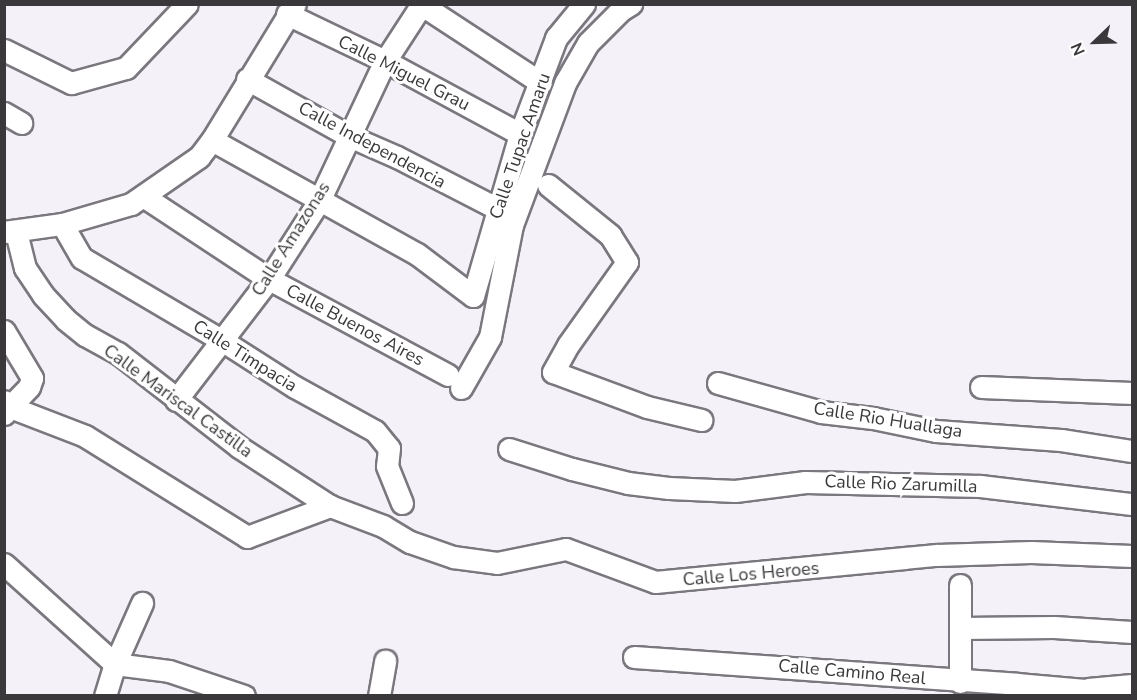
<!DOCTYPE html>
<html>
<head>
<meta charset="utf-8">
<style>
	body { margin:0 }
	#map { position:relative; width:1137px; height:700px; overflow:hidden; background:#f5f1f8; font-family:"Nunito Sans",sans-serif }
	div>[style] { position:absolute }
	.roads { filter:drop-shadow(2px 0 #7b777e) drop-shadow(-2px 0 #7b777e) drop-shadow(0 2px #7b777e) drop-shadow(0 -2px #7b777e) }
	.minor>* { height:21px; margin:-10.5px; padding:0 10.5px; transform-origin:10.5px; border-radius:10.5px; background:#fff }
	span { translate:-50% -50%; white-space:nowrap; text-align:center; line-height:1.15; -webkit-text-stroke:6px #fff; paint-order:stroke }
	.street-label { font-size:18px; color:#3a383b }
	.frame { position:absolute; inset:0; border:6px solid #3a383b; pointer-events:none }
	.north { position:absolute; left:1065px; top:12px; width:60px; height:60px; -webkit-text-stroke:4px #fff; paint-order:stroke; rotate:247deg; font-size:16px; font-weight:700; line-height:24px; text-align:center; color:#3a383b }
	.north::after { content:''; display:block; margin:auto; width:21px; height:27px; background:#3a383b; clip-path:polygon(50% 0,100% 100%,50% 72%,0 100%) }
</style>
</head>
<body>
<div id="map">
	<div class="roads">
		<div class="minor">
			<div style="left:422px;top:5px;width:142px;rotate:33.2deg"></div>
			<div style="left:287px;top:14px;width:109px;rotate:25.6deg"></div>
			<div style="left:385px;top:61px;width:153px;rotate:28.4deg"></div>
			<div style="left:4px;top:50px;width:75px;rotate:26.2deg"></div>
			<div style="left:71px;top:83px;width:57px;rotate:-15.3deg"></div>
			<div style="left:126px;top:68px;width:88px;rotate:-46.4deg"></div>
			<div style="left:247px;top:79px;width:117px;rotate:29.2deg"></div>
			<div style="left:349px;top:136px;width:52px;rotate:23.6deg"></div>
			<div style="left:397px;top:157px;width:114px;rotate:27.2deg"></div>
			<div style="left:4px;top:113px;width:20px;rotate:30deg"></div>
			<div style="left:212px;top:140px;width:235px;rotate:29.1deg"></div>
			<div style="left:417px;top:254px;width:70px;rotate:36.9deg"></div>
			<div style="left:473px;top:296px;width:169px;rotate:-73.8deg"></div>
			<div style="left:520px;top:134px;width:103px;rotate:-69.4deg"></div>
			<div style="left:556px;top:38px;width:44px;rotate:-50.5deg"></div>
			<div style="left:548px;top:185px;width:80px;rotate:38.9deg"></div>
			<div style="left:610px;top:235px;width:32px;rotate:58deg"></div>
			<div style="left:627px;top:262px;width:102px;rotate:125.4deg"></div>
			<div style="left:568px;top:345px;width:31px;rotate:119deg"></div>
			<div style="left:553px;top:372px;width:100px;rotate:20.4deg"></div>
			<div style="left:647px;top:407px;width:56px;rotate:13.5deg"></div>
			<div style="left:143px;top:196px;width:151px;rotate:33.4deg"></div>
			<div style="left:269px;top:279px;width:203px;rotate:28.2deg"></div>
			<div style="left:62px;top:224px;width:39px;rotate:60deg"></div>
			<div style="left:82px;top:258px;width:164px;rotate:30.5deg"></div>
			<div style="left:223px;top:341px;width:85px;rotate:32.6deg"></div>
			<div style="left:295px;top:387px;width:91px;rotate:28.8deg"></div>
			<div style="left:375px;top:431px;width:22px;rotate:51deg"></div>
			<div style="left:389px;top:448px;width:18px;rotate:96deg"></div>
			<div style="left:387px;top:466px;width:40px;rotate:68deg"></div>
			<div style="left:4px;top:232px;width:59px;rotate:-7.9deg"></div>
			<div style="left:62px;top:224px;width:72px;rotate:-16.2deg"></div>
			<div style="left:131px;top:204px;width:83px;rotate:-34.7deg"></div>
			<div style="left:199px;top:157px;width:21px;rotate:-53deg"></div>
			<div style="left:212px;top:140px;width:159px;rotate:-58.6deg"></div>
			<div style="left:16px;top:232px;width:37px;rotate:76deg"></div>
			<div style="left:25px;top:268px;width:32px;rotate:56deg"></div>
			<div style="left:43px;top:295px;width:33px;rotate:47deg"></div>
			<div style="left:65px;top:319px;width:26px;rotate:39deg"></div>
			<div style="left:85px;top:335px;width:38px;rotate:29deg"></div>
			<div style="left:118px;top:353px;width:153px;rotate:37.8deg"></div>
			<div style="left:239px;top:447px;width:108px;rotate:33deg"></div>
			<div style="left:330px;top:506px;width:57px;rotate:20.7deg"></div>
			<div style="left:383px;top:526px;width:31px;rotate:31deg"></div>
			<div style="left:410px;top:542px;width:46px;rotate:19.2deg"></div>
			<div style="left:453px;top:557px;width:44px;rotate:7.8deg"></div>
			<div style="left:497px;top:563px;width:70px;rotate:-11.5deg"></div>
			<div style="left:566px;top:549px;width:95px;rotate:20.3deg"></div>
			<div style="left:655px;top:582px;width:283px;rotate:-5.5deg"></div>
			<div style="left:937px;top:555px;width:94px;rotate:-1.8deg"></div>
			<div style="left:1031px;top:552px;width:101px;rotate:2.3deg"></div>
			<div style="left:4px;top:331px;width:55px;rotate:59.2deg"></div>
			<div style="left:32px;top:378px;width:9px;rotate:108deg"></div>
			<div style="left:29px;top:387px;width:28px;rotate:134deg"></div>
			<div style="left:10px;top:407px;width:8px;rotate:-135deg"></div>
			<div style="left:718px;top:383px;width:107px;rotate:15.7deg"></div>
			<div style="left:821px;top:412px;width:52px;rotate:6.6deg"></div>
			<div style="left:873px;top:418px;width:64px;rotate:11.7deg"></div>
			<div style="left:936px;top:431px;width:125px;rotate:4.1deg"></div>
			<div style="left:1061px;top:440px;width:72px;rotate:8.8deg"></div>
			<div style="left:981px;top:387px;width:151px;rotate:2.3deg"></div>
			<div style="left:461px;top:388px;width:59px;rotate:-60.4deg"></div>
			<div style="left:490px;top:337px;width:114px;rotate:-78.9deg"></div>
			<div style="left:512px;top:225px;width:152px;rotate:-69.5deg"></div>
			<div style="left:565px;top:83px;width:46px;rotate:-60.1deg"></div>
			<div style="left:588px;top:43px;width:47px;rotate:-45deg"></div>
			<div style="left:621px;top:10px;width:12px;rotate:-31deg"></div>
			<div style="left:176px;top:400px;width:153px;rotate:-52.5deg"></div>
			<div style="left:269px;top:279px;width:93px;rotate:-57.3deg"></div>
			<div style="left:319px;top:201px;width:155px;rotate:-64.8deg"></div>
			<div style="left:385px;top:61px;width:68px;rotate:-57deg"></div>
			<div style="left:4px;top:414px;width:9px;rotate:-49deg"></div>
			<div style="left:10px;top:407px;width:80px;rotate:21.1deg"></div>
			<div style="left:85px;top:436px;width:191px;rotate:31.9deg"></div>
			<div style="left:247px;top:537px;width:89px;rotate:-20.5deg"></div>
			<div style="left:509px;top:449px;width:66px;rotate:17.6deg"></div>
			<div style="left:572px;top:469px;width:58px;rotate:14deg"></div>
			<div style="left:628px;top:483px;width:41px;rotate:7deg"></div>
			<div style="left:669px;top:488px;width:66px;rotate:2.6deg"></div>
			<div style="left:735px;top:491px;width:71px;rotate:-7.3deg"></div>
			<div style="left:805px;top:482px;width:175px;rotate:1.3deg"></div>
			<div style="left:980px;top:486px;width:153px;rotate:6.8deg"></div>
			<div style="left:4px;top:564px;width:149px;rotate:42deg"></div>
			<div style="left:115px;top:664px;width:54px;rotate:7.4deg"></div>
			<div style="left:169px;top:671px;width:79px;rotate:18.4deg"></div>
			<div style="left:960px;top:585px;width:97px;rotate:90deg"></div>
			<div style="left:961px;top:628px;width:93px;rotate:-0.6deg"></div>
			<div style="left:1054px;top:627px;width:78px;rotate:3.7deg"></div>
			<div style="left:634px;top:657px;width:384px;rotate:4deg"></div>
			<div style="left:1017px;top:684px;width:68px;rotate:5deg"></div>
			<div style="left:1085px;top:690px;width:21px;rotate:17deg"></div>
			<div style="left:1088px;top:689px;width:44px;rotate:-5.2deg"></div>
			<div style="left:105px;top:696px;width:34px;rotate:-73deg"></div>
			<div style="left:115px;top:664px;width:67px;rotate:-66.1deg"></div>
			<div style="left:379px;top:696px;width:36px;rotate:-80deg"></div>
		</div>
	</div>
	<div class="street-label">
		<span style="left:404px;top:73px;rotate:27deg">Calle Miguel Grau</span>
		<span style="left:372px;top:145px;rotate:28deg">Calle Independencia</span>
		<span style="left:520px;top:146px;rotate:-71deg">Calle Tupac Amaru</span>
		<span style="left:291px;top:239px;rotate:-58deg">Calle Amazonas</span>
		<span style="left:355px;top:325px;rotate:28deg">Calle Buenos Aires</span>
		<span style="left:245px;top:356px;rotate:32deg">Calle Timpacia</span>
		<span style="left:178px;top:401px;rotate:36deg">Calle Mariscal Castilla</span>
		<span style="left:888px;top:420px;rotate:9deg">Calle Rio Huallaga</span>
		<span style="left:901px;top:484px;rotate:2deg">Calle Rio Zarumilla</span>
		<span style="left:751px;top:574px;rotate:-5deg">Calle Los Heroes</span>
		<span style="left:852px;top:672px;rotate:5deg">Calle Camino Real</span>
	</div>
	<div class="frame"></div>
	<div class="north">N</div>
</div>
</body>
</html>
